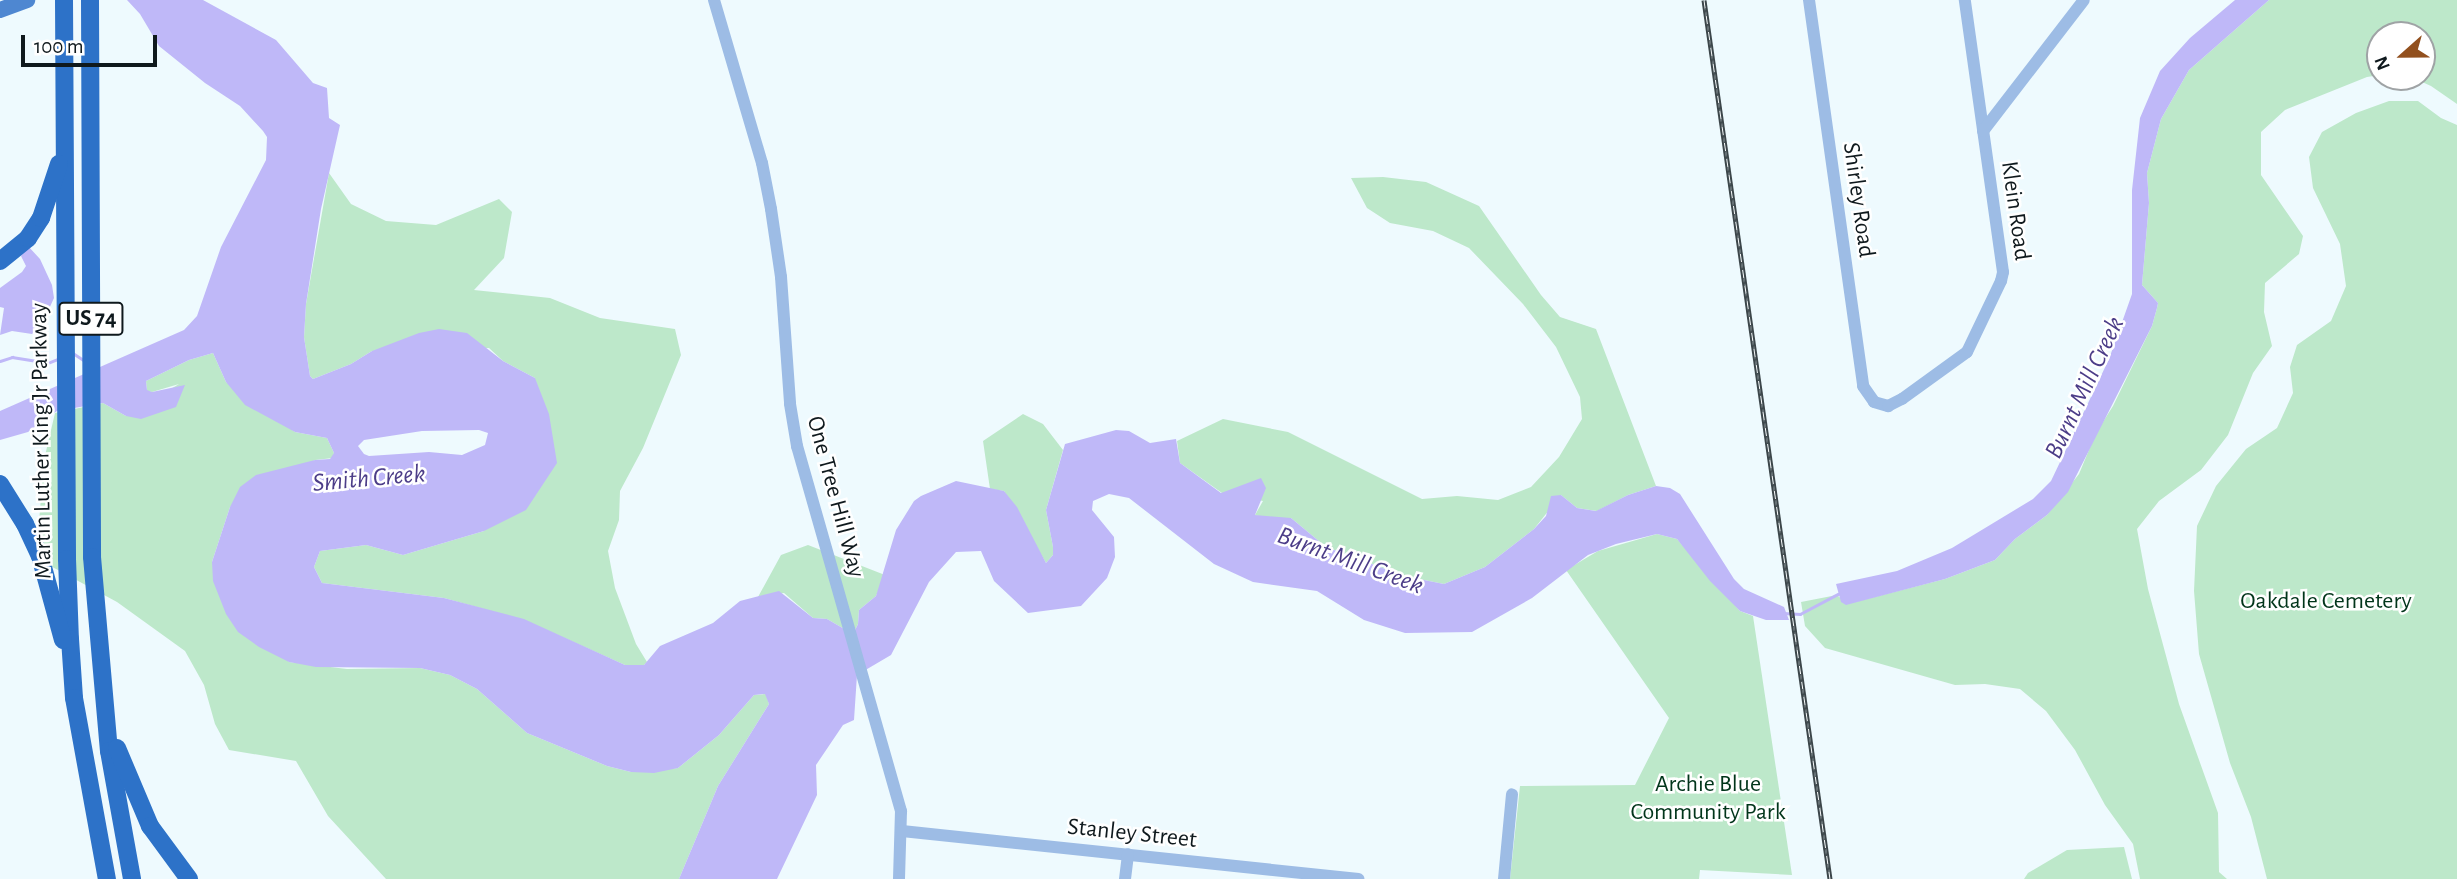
<!DOCTYPE html>
<html>
<head>
<meta charset="utf-8">
<style>
	body { margin:0 }
	#map { position:relative; width:2457px; height:879px; overflow:hidden; background:#eefafe; font-family:"Alegreya Sans",sans-serif }
	div>[style] { position:absolute }
	.green>* { inset:0; background:#bde8ca }
	.water>* { inset:0; background:#bfb8f8 }
	.stream>* { height:2.5px; margin:-1.25px; padding:0 1.25px; transform-origin:1.25px; border-radius:1.25px; background:#bfb8f8 }
	.minor>* { height:12px; margin:-6px; padding:0 6px; transform-origin:6px; border-radius:6px; background:#9dbce5 }
	.major>* { height:16px; margin:-8px; padding:0 8px; transform-origin:8px; border-radius:8px; background:#4e87d1 }
	.highway>* { height:18px; margin:-9px; padding:0 9px; transform-origin:9px; border-radius:9px; background:#2d72c8 }
	.rail>* { height:5px; margin-top:-2.5px; transform-origin:0; background:repeating-linear-gradient(90deg,#fff 0 8px,#3c464a 0 16px); box-sizing:border-box; border-block:2px solid #3c464a }
	span { translate:-50% -50%; white-space:nowrap; text-align:center; line-height:1.15; -webkit-text-stroke:5px #fff; paint-order:stroke }
	.shield-label span { padding:2px 5px; background:#fff; border:2px solid; border-radius:5px; -webkit-text-stroke-width:0 }
	.shield-label { font-size:23px; color:#0f191d; font-weight:700 }
	.street-label { font-size:24px; color:#0f191d }
	.park-label { font-size:24px; color:#01351a }
	.water-label { font-size:26px; color:#4c3d88; font-style:italic }
	.north { position:absolute; left:2366px; top:21px; width:70px; height:70px; box-sizing:border-box; background:#fff; border:2px solid #9fa3a5; border-radius:50%; rotate:249deg; font-size:19px; font-weight:700; line-height:28px; text-align:center; color:#0f191d }
	.north::after { content:''; display:block; margin:auto; width:24px; height:32px; background:#92501e; clip-path:polygon(50% 0,100% 100%,50% 72%,0 100%) }
	.scale { position:absolute; left:21px; top:35px; width:136px; height:32px; box-sizing:border-box; border:4px solid #0f191d; border-top:0; padding-left:9px; font-size:21px; line-height:24px; white-space:nowrap; color:#0f191d; -webkit-text-stroke:5px #fff; paint-order:stroke }
</style>
</head>
<body>
<div id="map">
	<div class="green">
		<div style="clip-path:polygon(2269px 0,2457px 0,2457px 104px,2431px 86px,2411px 77px,2422px 77px,2422px 35px,2380px 35px,2380px 75px,2367px 77px,2285px 110px,2261px 132px,2261px 175px,2303px 236px,2299px 254px,2265px 283px,2264px 312px,2272px 346px,2253px 373px,2228px 435px,2201px 470px,2159px 501px,2137px 529px,2148px 589px,2179px 704px,2218px 813px,2219px 872px,2227px 879px,2140px 879px,2133px 844px,2105px 805px,2075px 750px,2046px 711px,2020px 689px,1985px 684px,1955px 685px,1825px 648px,1805px 626px,1801px 602px,1837px 595px,1847px 604px,1945px 579px,1995px 560px,2015px 539px,2047px 515px,2079px 474px,2096px 433px,2113px 406px,2152px 326px,2157px 308px,2158px 303px,2142px 285px,2149px 203px,2147px 173px,2161px 119px,2189px 70px)"></div>
		<div style="clip-path:polygon(2389px 101px,2418px 101px,2441px 118px,2457px 125px,2457px 879px,2267px 879px,2251px 817px,2230px 763px,2199px 654px,2194px 591px,2197px 526px,2216px 486px,2246px 449px,2277px 428px,2293px 393px,2290px 367px,2297px 345px,2331px 321px,2346px 286px,2340px 244px,2313px 188px,2309px 157px,2322px 132px,2356px 113px)"></div>
		<div style="clip-path:polygon(329px 173px,351px 204px,386px 221px,436px 225px,499px 199px,512px 212px,504px 258px,474px 290px,550px 298px,600px 318px,675px 329px,681px 355px,643px 448px,620px 491px,619px 520px,608px 551px,615px 588px,636px 644px,647px 662px,644px 665px,625px 665px,524px 620px,444px 598px,322px 583px,314px 567px,320px 551px,366px 545px,403px 555px,484px 531px,535px 378px,503px 361px,489px 348px,372px 351px,351px 364px,313px 379px,310px 376px,304px 337px,306px 304px)"></div>
		<div style="clip-path:polygon(1383px 177px,1426px 182px,1479px 206px,1541px 295px,1560px 317px,1596px 329px,1656px 486px,1628px 495px,1597px 511px,1577px 508px,1561px 495px,1534px 529px,1485px 567px,1444px 584px,1404px 576px,1326px 547px,1291px 518px,1270px 519px,1255px 515px,1263px 501px,1222px 493px,1180px 463px,1177px 441px,1223px 419px,1288px 432px,1422px 499px,1457px 496px,1498px 500px,1531px 487px,1559px 457px,1582px 419px,1580px 397px,1556px 347px,1523px 304px,1469px 248px,1433px 231px,1390px 223px,1367px 208px,1351px 178px)"></div>
		<div style="clip-path:polygon(213px 353px,226px 382px,295px 432px,327px 438px,334px 453px,333px 458px,315px 460px,230px 507px,212px 562px,289px 662px,347px 669px,420px 668px,450px 675px,477px 689px,527px 733px,607px 766px,631px 772px,678px 768px,719px 735px,754px 695px,766px 694px,769px 704px,718px 786px,679px 879px,386px 879px,328px 816px,296px 761px,229px 750px,215px 724px,204px 685px,185px 651px,117px 602px,45px 563px,39px 522px,44px 460px,55px 413px,103px 403px,126px 416px,179px 384px,152px 392px,147px 391px,146px 381px,189px 360px)"></div>
		<div style="clip-path:polygon(1023px 414px,1043px 424px,1063px 450px,1046px 510px,1053px 547px,1053px 555px,1046px 563px,1004px 491px,990px 489px,983px 441px)"></div>
		<div style="clip-path:polygon(1657px 534px,1677px 539px,1740px 611px,1753px 616px,1792px 875px,1700px 870px,1699px 879px,1510px 879px,1520px 786px,1635px 785px,1669px 718px,1566px 570px,1598px 551px)"></div>
		<div style="clip-path:polygon(808px 545px,885px 575px,876px 596px,859px 610px,858px 624px,853px 634px,827px 619px,813px 618px,784px 593px,758px 597px,781px 555px)"></div>
		<div style="clip-path:polygon(2124px 847px,2132px 879px,2024px 879px,2028px 873px,2067px 850px)"></div>
	</div>
	<div class="water">
		<div style="clip-path:polygon(evenodd,127px 0,203px 0,276px 40px,313px 83px,327px 88px,329px 118px,340px 125px,321px 209px,306px 304px,304px 337px,310px 376px,313px 379px,351px 364px,372px 351px,419px 333px,439px 329px,467px 333px,503px 361px,535px 378px,549px 414px,557px 463px,526px 510px,484px 531px,403px 555px,366px 545px,320px 551px,314px 567px,322px 583px,444px 598px,524px 619px,625px 665px,644px 665px,660px 646px,713px 623px,740px 601px,779px 591px,813px 618px,827px 619px,853px 634px,858px 624px,859px 610px,876px 596px,896px 530px,914px 501px,921px 496px,956px 481px,1004px 491px,1017px 507px,1046px 563px,1053px 555px,1053px 547px,1046px 510px,1065px 444px,1116px 430px,1129px 431px,1150px 443px,1176px 439px,1180px 463px,1221px 493px,1261px 478px,1266px 488px,1255px 515px,1291px 518px,1326px 547px,1404px 576px,1444px 584px,1485px 567px,1534px 529px,1546px 516px,1551px 496px,1561px 495px,1577px 508px,1596px 511px,1628px 495px,1656px 486px,1670px 488px,1680px 494px,1734px 579px,1744px 589px,1784px 607px,1789px 620px,1766px 620px,1740px 611px,1710px 581px,1677px 539px,1657px 534px,1616px 544px,1588px 555px,1532px 598px,1472px 632px,1405px 633px,1364px 620px,1317px 591px,1253px 582px,1214px 564px,1129px 498px,1109px 494px,1093px 501px,1092px 510px,1114px 537px,1115px 557px,1107px 578px,1081px 606px,1028px 613px,994px 581px,981px 551px,956px 552px,929px 582px,891px 655px,857px 675px,854px 720px,843px 725px,816px 765px,817px 795px,777px 879px,679px 879px,718px 786px,769px 704px,765px 694px,754px 695px,719px 735px,678px 768px,654px 773px,631px 772px,607px 766px,527px 733px,477px 689px,450px 675px,420px 668px,316px 667px,289px 662px,259px 647px,238px 632px,226px 614px,213px 581px,212px 562px,230px 507px,240px 487px,256px 475px,315px 460px,330px 459px,334px 453px,327px 438px,295px 432px,245px 405px,226px 382px,213px 353px,189px 360px,146px 381px,147px 390px,152px 392px,185px 385px,176px 407px,141px 419px,126px 416px,103px 403px,57px 411px,28px 432px,0 440px,0 411px,184px 330px,197px 316px,221px 247px,266px 160px,267px 137px,263px 131px,240px 106px,205px 83px,159px 46px,140px 14px,127px 0,479px 430px,488px 433px,485px 445px,462px 455px,429px 452px,369px 456px,364px 454px,358px 446px,364px 440px,422px 431px,479px 430px)"></div>
		<div style="clip-path:polygon(2235px 0,2269px 0,2189px 70px,2161px 119px,2147px 173px,2149px 203px,2142px 285px,2158px 303px,2157px 308px,2152px 326px,2068px 492px,2047px 515px,2015px 539px,1995px 560px,1945px 579px,1846px 605px,1841px 602px,1836px 584px,1897px 571px,1952px 548px,2033px 499px,2051px 481px,2109px 359px,2132px 294px,2132px 190px,2140px 118px,2160px 71px,2190px 38px)"></div>
		<div style="clip-path:polygon(28px 246px,40px 259px,52px 285px,54px 298px,42px 324px,32px 334px,12px 331px,0 335px,4px 308px,0 307px,0 288px,22px 272px,26px 266px,21px 256px)"></div>
	</div>
	<div class="stream">
		<div style="left:73px;top:353px;width:14px;rotate:34deg"></div>
		<div style="left:0;top:361px;width:13px;rotate:-18deg"></div>
		<div style="left:12px;top:357px;width:36px;rotate:9deg"></div>
		<div style="left:48px;top:363px;width:11px;rotate:-22deg"></div>
		<div style="left:1783px;top:613px;width:17px;rotate:3deg"></div>
		<div style="left:1800px;top:614px;width:43px;rotate:-27.8deg"></div>
	</div>
	<div class="minor">
		<div style="left:714px;top:0;width:170px;rotate:73.6deg"></div>
		<div style="left:762px;top:163px;width:47px;rotate:78.9deg"></div>
		<div style="left:771px;top:209px;width:69px;rotate:81.6deg"></div>
		<div style="left:781px;top:277px;width:127px;rotate:85.9deg"></div>
		<div style="left:790px;top:404px;width:43px;rotate:80.5deg"></div>
		<div style="left:797px;top:446px;width:380px;rotate:74.1deg"></div>
		<div style="left:901px;top:811px;width:68px;rotate:91.7deg"></div>
		<div style="left:1809px;top:0;width:390px;rotate:82deg"></div>
		<div style="left:1863px;top:386px;width:19px;rotate:55deg"></div>
		<div style="left:1874px;top:402px;width:15px;rotate:16deg"></div>
		<div style="left:1888px;top:406px;width:16px;rotate:-27deg"></div>
		<div style="left:1902px;top:399px;width:80px;rotate:-35.9deg"></div>
		<div style="left:1967px;top:352px;width:79px;rotate:-64.4deg"></div>
		<div style="left:2001px;top:281px;width:9px;rotate:-77deg"></div>
		<div style="left:2003px;top:272px;width:275px;rotate:-98deg"></div>
		<div style="left:1983px;top:131px;width:165px;rotate:-52.4deg"></div>
		<div style="left:902px;top:831px;width:459px;rotate:6deg"></div>
		<div style="left:1125px;top:879px;width:25px;rotate:-83deg"></div>
		<div style="left:1504px;top:879px;width:85px;rotate:-84.6deg"></div>
	</div>
	<div class="major">
		<div style="left:0;top:10px;width:29px;rotate:-20deg"></div>
	</div>
	<div class="highway">
		<div style="left:64px;top:0;width:559px;rotate:89.69deg"></div>
		<div style="left:67px;top:559px;width:80px;rotate:87.9deg"></div>
		<div style="left:70px;top:639px;width:59px;rotate:86.1deg"></div>
		<div style="left:74px;top:698px;width:184px;rotate:79.7deg"></div>
		<div style="left:90px;top:0;width:557px;rotate:89.79deg"></div>
		<div style="left:92px;top:557px;width:195px;rotate:85deg"></div>
		<div style="left:109px;top:751px;width:130px;rotate:79.8deg"></div>
		<div style="left:0;top:261px;width:36px;rotate:-39deg"></div>
		<div style="left:28px;top:238px;width:24px;rotate:-57deg"></div>
		<div style="left:41px;top:218px;width:57px;rotate:-71.6deg"></div>
		<div style="left:0;top:484px;width:47px;rotate:58deg"></div>
		<div style="left:25px;top:524px;width:35px;rotate:65deg"></div>
		<div style="left:40px;top:556px;width:87px;rotate:74.7deg"></div>
		<div style="left:117px;top:748px;width:85px;rotate:67.1deg"></div>
		<div style="left:150px;top:826px;width:66px;rotate:53.7deg"></div>
	</div>
	<div class="rail">
		<div style="left:1704px;top:0;width:888px;rotate:81.84deg"></div>
	</div>
	<div class="shield-label">
		<span style="left:91px;top:319px">US 74</span>
	</div>
	<div class="street-label">
		<span style="left:1858px;top:200px;rotate:82deg">Shirley Road</span>
		<span style="left:2015px;top:211px;rotate:82deg">Klein Road</span>
		<span style="left:42px;top:441px;rotate:-91deg">Martin Luther King Jr Parkway</span>
		<span style="left:835px;top:497px;rotate:75deg">One Tree Hill Way</span>
		<span style="left:1132px;top:834px;rotate:6deg">Stanley Street</span>
	</div>
	<div class="park-label">
		<span style="left:2326px;top:602px">Oakdale Cemetery</span>
		<span style="left:1708px;top:799px">Archie Blue<br>Community Park</span>
	</div>
	<div class="water-label">
		<span style="left:2085px;top:388px;rotate:-65deg">Burnt Mill Creek</span>
		<span style="left:369px;top:479px;rotate:-5deg">Smith Creek</span>
		<span style="left:1350px;top:561px;rotate:20deg">Burnt Mill Creek</span>
	</div>
	<div class="north">N</div>
	<div class="scale">100 m</div>
</div>
</body>
</html>
